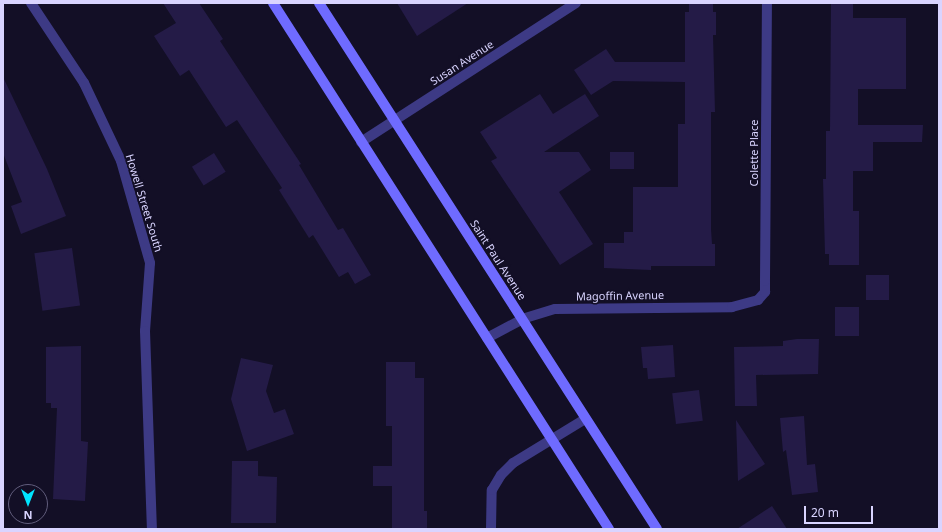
<!DOCTYPE html>
<html>
<head>
<meta charset="utf-8">
<style>
	body { margin:0 }
	#map { position:relative; width:942px; height:532px; overflow:hidden; background:#130f26; font-family:"Noto Sans",sans-serif }
	div>[style] { position:absolute }
	.building>* { inset:0; background:#241b47; transform-origin:0 0 }
	.minor>* { height:10px; margin:-5px; padding:0 5px; transform-origin:5px; border-radius:5px; background:#3d3a85 }
	.secondary>* { height:10px; margin:-5px; padding:0 5px; transform-origin:5px; border-radius:5px; background:#6f6bff }
	span { translate:-50% -50%; white-space:nowrap; text-align:center; line-height:1.15; -webkit-text-stroke:3.5px #130f26; paint-order:stroke }
	.street-label { font-size:11px; color:#d9d4ff }
	.frame { position:absolute; inset:0; border:4px solid #d9d4ff; pointer-events:none }
	.north { position:absolute; left:8px; top:484px; width:40px; height:40px; box-sizing:border-box; background:#130f26; border:1px solid #625e7d; border-radius:50%; rotate:180deg; font-size:11px; font-weight:700; line-height:16px; text-align:center; color:#d9d4ff }
	.north::after { content:''; display:block; margin:auto; width:14px; height:18px; background:#00e5ff; clip-path:polygon(50% 0,100% 100%,50% 72%,0 100%) }
	.scale { position:absolute; left:804px; top:506px; width:69px; height:18px; box-sizing:border-box; border:2px solid #d9d4ff; border-top:0; padding-left:5px; font-size:12px; line-height:14px; white-space:nowrap; color:#d9d4ff; -webkit-text-stroke:3px #130f26; paint-order:stroke }
</style>
</head>
<body>
<div id="map">
	<div class="building">
		<div style="clip-path:polygon(163px 3px,199px 3px,223px 39px,220px 41px,301px 164px,299px 165px,338px 230px,343px 228px,371px 275px,355px 284px,348px 272px,339px 277px,313px 235px,309px 238px,279px 190px,282px 188px,237px 120px,226px 127px,189px 70px,180px 76px,154px 36px,176px 23px)"></div>
		<div style="clip-path:polygon(397px 3px,468px 3px,417px 36px)"></div>
		<div style="clip-path:polygon(689px 3px,713px 3px,713px 12px,716px 12px,716px 35px,713px 35px,715px 112px,711px 112px,711px 229px,712px 244px,715px 244px,715px 266px,651px 266px,651px 270px,604px 268px,604px 243px,624px 243px,624px 232px,633px 232px,633px 187px,678px 187px,678px 124px,685px 124px,685px 82px,613px 81px,591px 95px,574px 70px,606px 49px,615px 62px,685px 62px,685px 12px,689px 12px)"></div>
		<div style="clip-path:polygon(831px 3px,853px 3px,853px 18px,906px 18px,906px 89px,858px 89px,858px 125px,923px 125px,922px 142px,873px 142px,873px 171px,853px 171px,853px 211px,859px 211px,859px 265px,829px 265px,829px 254px,825px 254px,823px 179px,826px 179px,826px 131px,830px 131px)"></div>
		<div style="clip-path:polygon(3px 77px,47px 169px,66px 216px,21px 234px,11px 206px,22px 202px,3px 153px)"></div>
		<div style="clip-path:polygon(540px 94px,553px 114px,585px 94px,599px 116px,544px 152px,579px 152px,591px 170px,559px 192px,593px 244px,560px 265px,491px 161px,497px 158px,480px 132px)"></div>
		<div style="left:610px;top:152px;width:24px;height:17px"></div>
		<div style="left:214px;top:153px;width:22px;height:26px;rotate:58deg"></div>
		<div style="left:72px;top:248px;width:58px;height:38px;rotate:82deg"></div>
		<div style="left:866px;top:275px;width:23px;height:25px"></div>
		<div style="left:835px;top:307px;width:24px;height:29px"></div>
		<div style="clip-path:polygon(797px 339px,819px 339px,818px 374px,756px 375px,757px 406px,735px 406px,734px 347px,783px 346px,783px 341px)"></div>
		<div style="clip-path:polygon(673px 345px,675px 377px,648px 379px,647px 368px,643px 368px,641px 347px)"></div>
		<div style="clip-path:polygon(81px 346px,81px 441px,88px 442px,85px 501px,53px 499px,57px 408px,51px 408px,51px 403px,46px 403px,46px 347px)"></div>
		<div style="clip-path:polygon(241px 358px,273px 365px,266px 391px,274px 413px,285px 409px,294px 434px,247px 451px,231px 399px)"></div>
		<div style="clip-path:polygon(386px 362px,415px 362px,415px 378px,424px 378px,424px 511px,427px 511px,427px 529px,392px 529px,392px 486px,373px 486px,373px 466px,392px 466px,392px 426px,386px 426px)"></div>
		<div style="left:699px;top:390px;width:31px;height:27px;rotate:83deg"></div>
		<div style="clip-path:polygon(804px 416px,807px 465px,815px 464px,818px 492px,792px 495px,786px 450px,783px 452px,780px 418px)"></div>
		<div style="clip-path:polygon(736px 420px,765px 464px,738px 481px)"></div>
		<div style="clip-path:polygon(232px 461px,258px 461px,258px 476px,277px 477px,276px 523px,231px 523px)"></div>
		<div style="clip-path:polygon(772px 506px,787px 529px,737px 529px)"></div>
	</div>
	<div class="minor">
		<div style="left:31px;top:3px;width:96px;rotate:56.5deg"></div>
		<div style="left:84px;top:83px;width:86px;rotate:64.6deg"></div>
		<div style="left:121px;top:161px;width:106px;rotate:74.1deg"></div>
		<div style="left:150px;top:263px;width:68px;rotate:94.2deg"></div>
		<div style="left:145px;top:331px;width:198px;rotate:88deg"></div>
		<div style="left:361px;top:142px;width:256px;rotate:-32.9deg"></div>
		<div style="left:487px;top:338px;width:40px;rotate:-28deg"></div>
		<div style="left:522px;top:319px;width:34px;rotate:-17deg"></div>
		<div style="left:555px;top:309px;width:177px;rotate:-0.6deg"></div>
		<div style="left:732px;top:307px;width:27px;rotate:-15deg"></div>
		<div style="left:758px;top:300px;width:11px;rotate:-49deg"></div>
		<div style="left:765px;top:292px;width:11px;rotate:-90deg"></div>
		<div style="left:765px;top:281px;width:278px;rotate:-89.6deg"></div>
		<div style="left:491px;top:529px;width:39px;rotate:-89deg"></div>
		<div style="left:492px;top:490px;width:17px;rotate:-59deg"></div>
		<div style="left:501px;top:475px;width:17px;rotate:-45deg"></div>
		<div style="left:513px;top:463px;width:84px;rotate:-31.4deg"></div>
	</div>
	<div class="secondary">
		<div style="left:273px;top:3px;width:624px;rotate:57.43deg"></div>
		<div style="left:319px;top:3px;width:625px;rotate:57.28deg"></div>
	</div>
	<div class="street-label">
		<span style="left:462px;top:63px;rotate:-33deg">Susan Avenue</span>
		<span style="left:754px;top:153px;rotate:-90deg">Colette Place</span>
		<span style="left:144px;top:203px;rotate:73deg">Howell Street South</span>
		<span style="left:498px;top:260px;rotate:57deg">Saint Paul Avenue</span>
		<span style="left:620px;top:296px;rotate:-1deg">Magoffin Avenue</span>
	</div>
	<div class="frame"></div>
	<div class="north">N</div>
	<div class="scale">20 m</div>
</div>
</body>
</html>
